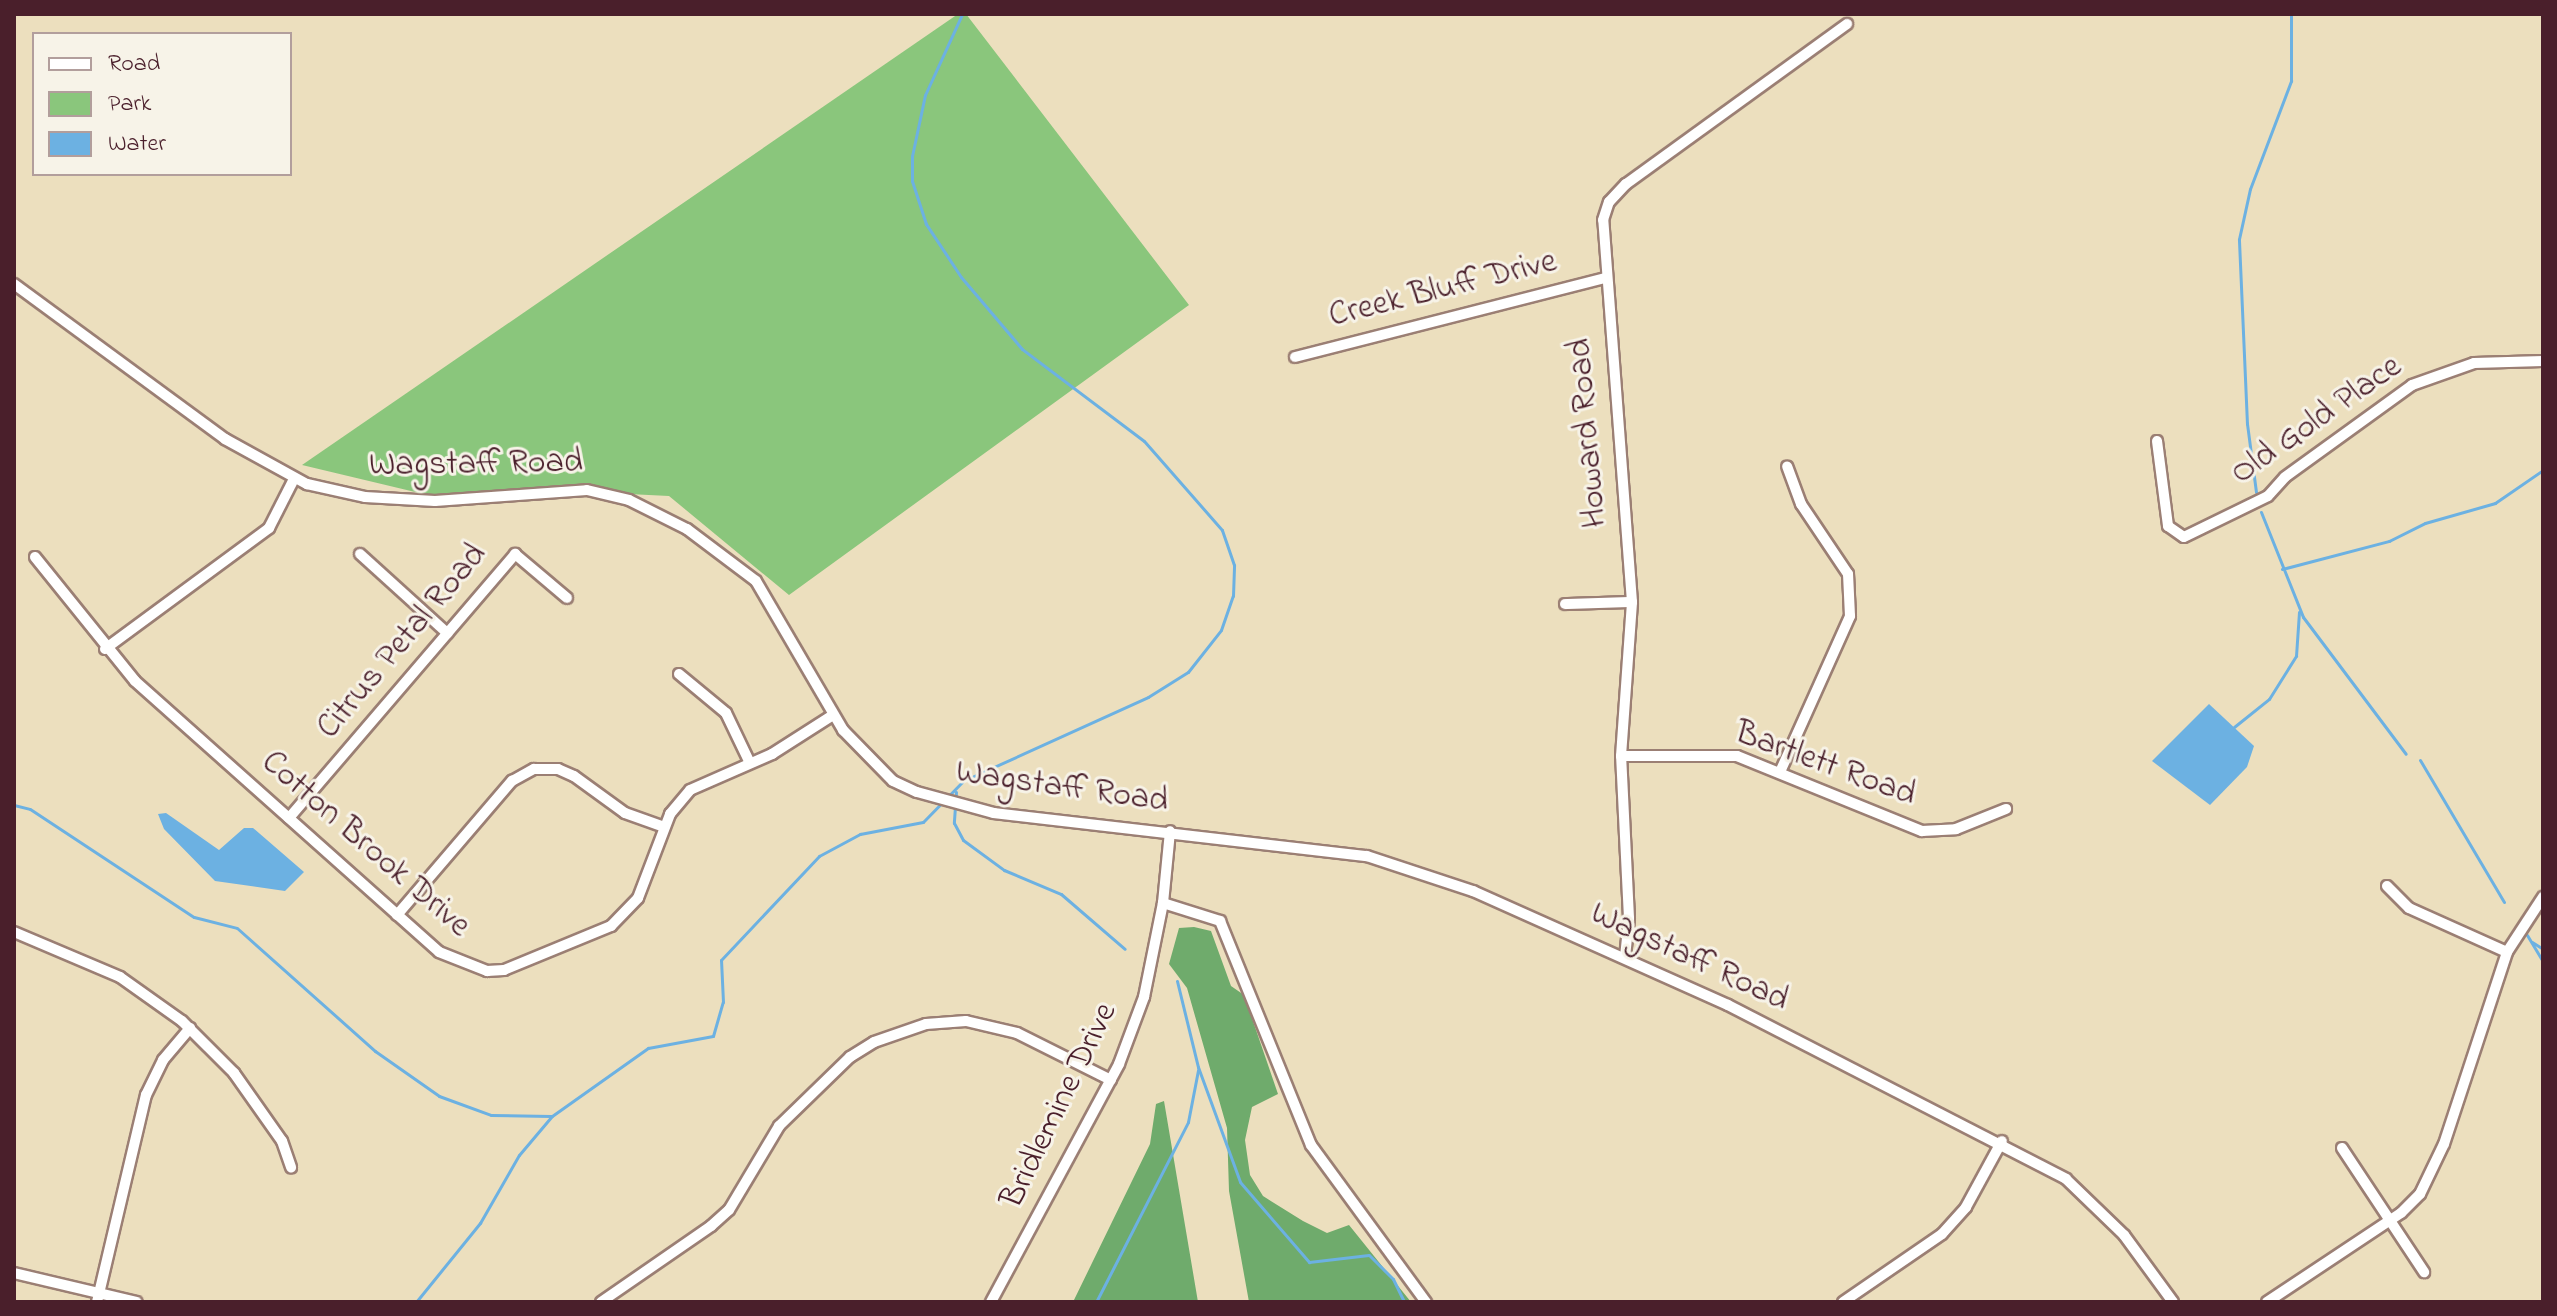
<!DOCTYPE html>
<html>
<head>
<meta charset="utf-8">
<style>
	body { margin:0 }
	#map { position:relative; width:2557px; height:1316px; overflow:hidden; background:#ecdfbe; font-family:"Indie Flower",sans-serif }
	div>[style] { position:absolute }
	.green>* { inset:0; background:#8ac67c }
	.forest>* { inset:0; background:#6fab6c }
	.water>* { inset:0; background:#6cb1e2 }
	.stream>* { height:3px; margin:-1.5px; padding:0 1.5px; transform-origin:1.5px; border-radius:1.5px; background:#6cb1e2 }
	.roads { filter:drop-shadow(2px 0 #9b7f74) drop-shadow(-2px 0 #9b7f74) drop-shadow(0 2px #9b7f74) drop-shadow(0 -2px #9b7f74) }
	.street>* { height:10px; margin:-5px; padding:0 5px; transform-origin:5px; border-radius:5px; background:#fff }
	span { translate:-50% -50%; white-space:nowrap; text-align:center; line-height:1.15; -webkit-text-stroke:6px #f7f3e8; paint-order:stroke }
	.street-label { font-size:34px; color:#4a1f2b }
	.frame { position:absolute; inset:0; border:16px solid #4a1f2b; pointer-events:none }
	.legend { position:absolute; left:32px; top:32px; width:260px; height:144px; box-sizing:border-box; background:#f7f3e8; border:2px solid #b29e9c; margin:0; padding:10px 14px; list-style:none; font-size:24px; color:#4a1f2b }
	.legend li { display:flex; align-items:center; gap:16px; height:40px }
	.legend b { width:40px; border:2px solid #b29e9c }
</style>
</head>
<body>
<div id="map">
	<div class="green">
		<div style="clip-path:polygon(958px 14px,966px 14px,1189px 305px,789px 595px,669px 496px,548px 490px,436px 497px,302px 465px)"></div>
	</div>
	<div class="forest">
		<div style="clip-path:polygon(1194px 927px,1211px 931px,1231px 986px,1244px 995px,1278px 1094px,1252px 1107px,1245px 1140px,1250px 1175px,1263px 1196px,1303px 1221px,1327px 1233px,1349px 1225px,1411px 1302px,1249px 1302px,1229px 1191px,1227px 1128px,1187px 988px,1169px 964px,1179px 928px)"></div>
		<div style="clip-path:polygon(1164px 1101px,1198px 1302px,1073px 1302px,1150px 1144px,1156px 1104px)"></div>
	</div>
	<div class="water">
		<div style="clip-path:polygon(2209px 704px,2254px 746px,2247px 767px,2210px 805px,2152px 761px)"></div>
		<div style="clip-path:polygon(166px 813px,219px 850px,244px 828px,253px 828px,304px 872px,285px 891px,215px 881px,164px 829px,158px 814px)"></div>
	</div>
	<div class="stream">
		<div style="left:2256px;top:492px;width:69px;rotate:-97.5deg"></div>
		<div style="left:2247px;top:424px;width:185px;rotate:-92.5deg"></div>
		<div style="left:2239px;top:239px;width:51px;rotate:-77.6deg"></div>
		<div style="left:2250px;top:189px;width:116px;rotate:-69.2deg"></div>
		<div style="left:2291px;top:81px;width:67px;rotate:-90deg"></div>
		<div style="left:2261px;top:512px;width:113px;rotate:68.2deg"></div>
		<div style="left:2303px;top:617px;width:171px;rotate:53.1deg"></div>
		<div style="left:2282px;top:569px;width:111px;rotate:-14.7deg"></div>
		<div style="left:2389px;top:541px;width:40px;rotate:-26.6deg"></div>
		<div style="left:2425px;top:523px;width:73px;rotate:-15.9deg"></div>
		<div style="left:2495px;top:503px;width:58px;rotate:-34.5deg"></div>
		<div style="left:2234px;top:727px;width:45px;rotate:-38.7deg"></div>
		<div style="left:2269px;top:699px;width:51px;rotate:-57.9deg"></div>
		<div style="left:2296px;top:656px;width:44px;rotate:-86.1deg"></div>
		<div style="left:2420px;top:760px;width:165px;rotate:59.4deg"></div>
		<div style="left:956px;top:792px;width:31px;rotate:94deg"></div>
		<div style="left:954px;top:823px;width:19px;rotate:62deg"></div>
		<div style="left:963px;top:840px;width:51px;rotate:36.2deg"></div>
		<div style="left:1004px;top:870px;width:62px;rotate:22.8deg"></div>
		<div style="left:1061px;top:894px;width:84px;rotate:40.7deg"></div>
		<div style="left:14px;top:805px;width:16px;rotate:14deg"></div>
		<div style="left:30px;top:809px;width:196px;rotate:33.4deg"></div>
		<div style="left:194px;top:917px;width:44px;rotate:14.3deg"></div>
		<div style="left:237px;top:928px;width:185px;rotate:41.7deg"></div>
		<div style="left:375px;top:1051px;width:78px;rotate:35.1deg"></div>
		<div style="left:439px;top:1096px;width:55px;rotate:20.1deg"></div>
		<div style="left:491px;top:1115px;width:60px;rotate:1deg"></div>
		<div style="left:2527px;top:935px;width:31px;rotate:59deg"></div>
		<div style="left:2532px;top:942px;width:13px;rotate:32deg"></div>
		<div style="left:1177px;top:981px;width:89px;rotate:76.3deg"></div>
		<div style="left:1198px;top:1067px;width:122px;rotate:69.9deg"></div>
		<div style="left:1240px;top:1182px;width:106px;rotate:49.2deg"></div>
		<div style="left:1309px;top:1262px;width:60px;rotate:-6.7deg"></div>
		<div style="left:1369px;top:1255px;width:34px;rotate:45deg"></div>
		<div style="left:1393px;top:1279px;width:25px;rotate:64deg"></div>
		<div style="left:416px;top:1302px;width:102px;rotate:-51deg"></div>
		<div style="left:480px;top:1223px;width:78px;rotate:-60.2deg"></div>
		<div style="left:519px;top:1155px;width:51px;rotate:-49.8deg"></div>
		<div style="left:552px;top:1116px;width:118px;rotate:-35.3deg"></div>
		<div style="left:648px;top:1048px;width:66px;rotate:-10.5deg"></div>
		<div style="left:713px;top:1036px;width:35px;rotate:-74deg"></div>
		<div style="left:723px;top:1002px;width:42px;rotate:-92.7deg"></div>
		<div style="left:721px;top:960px;width:143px;rotate:-46.7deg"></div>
		<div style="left:819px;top:856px;width:47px;rotate:-28.2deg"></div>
		<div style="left:860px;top:834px;width:64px;rotate:-10.8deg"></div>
		<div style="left:923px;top:822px;width:57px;rotate:-45.7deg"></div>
		<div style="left:963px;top:781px;width:203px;rotate:-24.4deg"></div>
		<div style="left:1148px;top:697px;width:47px;rotate:-32deg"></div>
		<div style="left:1188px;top:672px;width:53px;rotate:-51.8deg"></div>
		<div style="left:1221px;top:630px;width:36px;rotate:-71deg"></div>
		<div style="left:1233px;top:596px;width:31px;rotate:-88deg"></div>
		<div style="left:1234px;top:565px;width:37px;rotate:-109deg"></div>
		<div style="left:1222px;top:530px;width:118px;rotate:-131.2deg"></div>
		<div style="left:1144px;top:441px;width:153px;rotate:-143deg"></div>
		<div style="left:1022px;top:349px;width:94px;rotate:-130.3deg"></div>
		<div style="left:961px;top:277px;width:64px;rotate:-123.4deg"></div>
		<div style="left:926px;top:224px;width:45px;rotate:-108deg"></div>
		<div style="left:912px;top:181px;width:25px;rotate:-90deg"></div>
		<div style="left:912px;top:156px;width:62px;rotate:-78deg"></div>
		<div style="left:925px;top:95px;width:89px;rotate:-65.4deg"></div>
		<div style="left:1096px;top:1302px;width:202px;rotate:-62.9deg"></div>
		<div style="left:1188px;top:1122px;width:53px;rotate:-79.1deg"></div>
	</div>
	<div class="roads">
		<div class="street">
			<div style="left:14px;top:284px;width:262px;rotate:36.3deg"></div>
			<div style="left:225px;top:439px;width:94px;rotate:28.8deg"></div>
			<div style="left:307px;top:484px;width:59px;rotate:12.6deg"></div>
			<div style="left:365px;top:497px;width:70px;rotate:3.3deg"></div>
			<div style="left:435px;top:501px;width:152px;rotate:-4.1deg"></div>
			<div style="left:587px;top:490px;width:43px;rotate:13.4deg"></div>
			<div style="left:629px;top:500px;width:65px;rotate:26.6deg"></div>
			<div style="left:687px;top:529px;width:86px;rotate:37deg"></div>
			<div style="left:756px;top:581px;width:173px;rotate:59.7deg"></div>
			<div style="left:843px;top:730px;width:71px;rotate:45.6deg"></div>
			<div style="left:893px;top:781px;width:26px;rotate:25deg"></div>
			<div style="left:917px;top:792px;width:80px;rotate:15.3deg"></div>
			<div style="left:994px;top:813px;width:375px;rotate:6.6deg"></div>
			<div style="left:1367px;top:856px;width:112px;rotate:18.3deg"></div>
			<div style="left:1473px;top:891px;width:279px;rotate:24.1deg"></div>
			<div style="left:1728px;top:1005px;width:380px;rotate:27.2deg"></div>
			<div style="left:2066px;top:1179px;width:81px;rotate:44deg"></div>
			<div style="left:2124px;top:1235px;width:83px;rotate:53.8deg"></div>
			<div style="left:1295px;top:357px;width:319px;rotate:-14.3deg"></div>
			<div style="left:2157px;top:441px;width:86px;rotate:82.6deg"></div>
			<div style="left:2168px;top:526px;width:19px;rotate:35deg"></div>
			<div style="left:2184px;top:537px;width:93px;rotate:-26deg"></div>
			<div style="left:2268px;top:496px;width:25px;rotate:-48deg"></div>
			<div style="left:2285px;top:477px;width:157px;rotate:-35.9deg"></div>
			<div style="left:2412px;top:385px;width:66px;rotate:-19.5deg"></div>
			<div style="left:2474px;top:363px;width:69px;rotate:-1.7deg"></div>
			<div style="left:360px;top:554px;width:118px;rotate:42.2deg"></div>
			<div style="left:35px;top:557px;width:159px;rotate:51.1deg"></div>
			<div style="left:135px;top:681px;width:407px;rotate:41.7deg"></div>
			<div style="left:439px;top:952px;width:52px;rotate:21.6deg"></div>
			<div style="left:487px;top:971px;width:17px;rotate:-3deg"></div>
			<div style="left:504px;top:970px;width:116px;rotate:-22.4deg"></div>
			<div style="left:611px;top:926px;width:39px;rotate:-46deg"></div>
			<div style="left:638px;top:898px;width:90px;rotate:-69.1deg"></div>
			<div style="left:670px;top:814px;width:31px;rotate:-50deg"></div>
			<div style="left:690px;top:790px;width:90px;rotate:-23.7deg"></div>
			<div style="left:772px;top:754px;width:72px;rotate:-32.6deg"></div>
			<div style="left:1565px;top:604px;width:67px;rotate:-1.7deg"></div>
			<div style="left:105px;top:649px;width:204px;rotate:-36.4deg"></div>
			<div style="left:269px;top:528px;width:55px;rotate:-63deg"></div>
			<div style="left:679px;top:674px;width:61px;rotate:39.7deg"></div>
			<div style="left:726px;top:713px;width:55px;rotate:64.4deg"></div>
			<div style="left:1621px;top:756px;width:116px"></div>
			<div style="left:1737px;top:756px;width:200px;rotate:22.1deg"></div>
			<div style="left:1922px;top:831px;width:34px;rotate:-3deg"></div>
			<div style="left:1956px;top:829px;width:54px;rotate:-21.8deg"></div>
			<div style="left:1780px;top:772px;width:171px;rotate:-65.8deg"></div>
			<div style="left:1850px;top:616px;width:42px;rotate:-92.7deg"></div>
			<div style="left:1848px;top:574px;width:84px;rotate:-123.9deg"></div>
			<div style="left:1801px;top:504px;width:40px;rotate:-110.2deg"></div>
			<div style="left:289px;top:818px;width:348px;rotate:-49.4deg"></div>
			<div style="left:515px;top:554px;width:68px;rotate:40.2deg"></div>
			<div style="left:2387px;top:886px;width:31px;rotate:45deg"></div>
			<div style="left:2409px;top:908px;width:107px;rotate:24.2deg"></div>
			<div style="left:1163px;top:903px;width:60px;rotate:17.5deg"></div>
			<div style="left:1220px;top:921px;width:242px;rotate:67.9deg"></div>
			<div style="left:1311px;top:1145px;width:195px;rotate:53.8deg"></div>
			<div style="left:397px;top:915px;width:177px;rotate:-49.4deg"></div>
			<div style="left:512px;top:781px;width:25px;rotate:-29deg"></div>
			<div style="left:534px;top:769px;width:24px"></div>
			<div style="left:558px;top:769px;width:17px;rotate:24deg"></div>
			<div style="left:574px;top:776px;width:63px;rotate:36deg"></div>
			<div style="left:625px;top:813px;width:41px;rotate:19.7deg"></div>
			<div style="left:14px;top:932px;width:115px;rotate:23deg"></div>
			<div style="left:120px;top:977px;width:76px;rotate:35.4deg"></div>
			<div style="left:182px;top:1021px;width:74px;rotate:45deg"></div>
			<div style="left:234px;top:1073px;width:83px;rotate:54.8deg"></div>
			<div style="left:282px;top:1141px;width:28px;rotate:71deg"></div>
			<div style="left:1625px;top:957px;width:39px;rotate:-84deg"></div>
			<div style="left:1629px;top:918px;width:162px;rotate:-92.8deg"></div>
			<div style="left:1621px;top:756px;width:154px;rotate:-85.9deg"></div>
			<div style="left:1632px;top:602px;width:383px;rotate:-94.3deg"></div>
			<div style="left:1603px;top:220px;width:19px;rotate:-72deg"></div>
			<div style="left:1609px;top:202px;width:25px;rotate:-47deg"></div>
			<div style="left:1626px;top:184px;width:273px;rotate:-35.9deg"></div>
			<div style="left:2342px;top:1148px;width:149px;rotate:56.5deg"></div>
			<div style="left:14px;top:1273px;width:126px;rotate:13.3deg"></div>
			<div style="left:97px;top:1302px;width:213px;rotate:-76.7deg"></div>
			<div style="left:146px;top:1095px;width:39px;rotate:-64deg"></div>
			<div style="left:163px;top:1060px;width:42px;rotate:-49.8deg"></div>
			<div style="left:601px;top:1302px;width:134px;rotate:-34.6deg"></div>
			<div style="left:711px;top:1226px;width:24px;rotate:-42deg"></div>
			<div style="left:729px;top:1210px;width:98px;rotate:-59.2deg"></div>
			<div style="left:779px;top:1126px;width:99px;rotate:-44.2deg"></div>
			<div style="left:850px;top:1057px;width:28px;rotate:-32deg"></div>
			<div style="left:874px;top:1042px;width:55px;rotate:-19.1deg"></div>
			<div style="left:926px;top:1024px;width:40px;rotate:-4.3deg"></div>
			<div style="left:966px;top:1021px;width:52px;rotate:13.2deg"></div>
			<div style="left:1017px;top:1033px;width:105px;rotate:26.6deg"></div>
			<div style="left:991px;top:1302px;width:270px;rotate:-61.7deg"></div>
			<div style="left:1119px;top:1064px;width:72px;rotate:-69.5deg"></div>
			<div style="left:1144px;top:997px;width:96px;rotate:-78.6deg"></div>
			<div style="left:1163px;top:903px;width:72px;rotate:-84.4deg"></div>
			<div style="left:1843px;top:1302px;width:120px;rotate:-34.5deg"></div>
			<div style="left:1942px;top:1234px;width:36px;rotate:-48deg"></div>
			<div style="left:1966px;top:1207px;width:75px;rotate:-61.4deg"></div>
			<div style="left:2267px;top:1302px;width:161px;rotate:-33.6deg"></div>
			<div style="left:2401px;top:1213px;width:27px;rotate:-45deg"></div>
			<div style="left:2420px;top:1194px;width:55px;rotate:-64.4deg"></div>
			<div style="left:2444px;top:1144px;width:202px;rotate:-71.8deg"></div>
			<div style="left:2507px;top:952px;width:66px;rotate:-56.8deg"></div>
		</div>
	</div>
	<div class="street-label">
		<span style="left:1443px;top:290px;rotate:-14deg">Creek Bluff Drive</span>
		<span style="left:2317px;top:421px;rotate:-35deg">Old Gold Place</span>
		<span style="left:1589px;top:433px;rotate:-95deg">Howard Road</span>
		<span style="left:476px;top:465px;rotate:-1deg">Wagstaff Road</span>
		<span style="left:403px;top:642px;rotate:-50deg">Citrus Petal Road</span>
		<span style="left:1825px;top:765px;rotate:20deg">Bartlett Road</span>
		<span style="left:1062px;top:788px;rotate:8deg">Wagstaff Road</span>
		<span style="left:365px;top:845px;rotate:41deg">Cotton Brook Drive</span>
		<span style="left:1689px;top:958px;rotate:25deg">Wagstaff Road</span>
		<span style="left:1060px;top:1106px;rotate:-64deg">Bridlemine Drive</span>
	</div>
	<div class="frame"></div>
	<ul class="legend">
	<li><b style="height:10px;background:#fff"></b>Road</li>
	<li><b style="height:22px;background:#8ac67c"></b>Park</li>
	<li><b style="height:22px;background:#6cb1e2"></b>Water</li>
	</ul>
</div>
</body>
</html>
